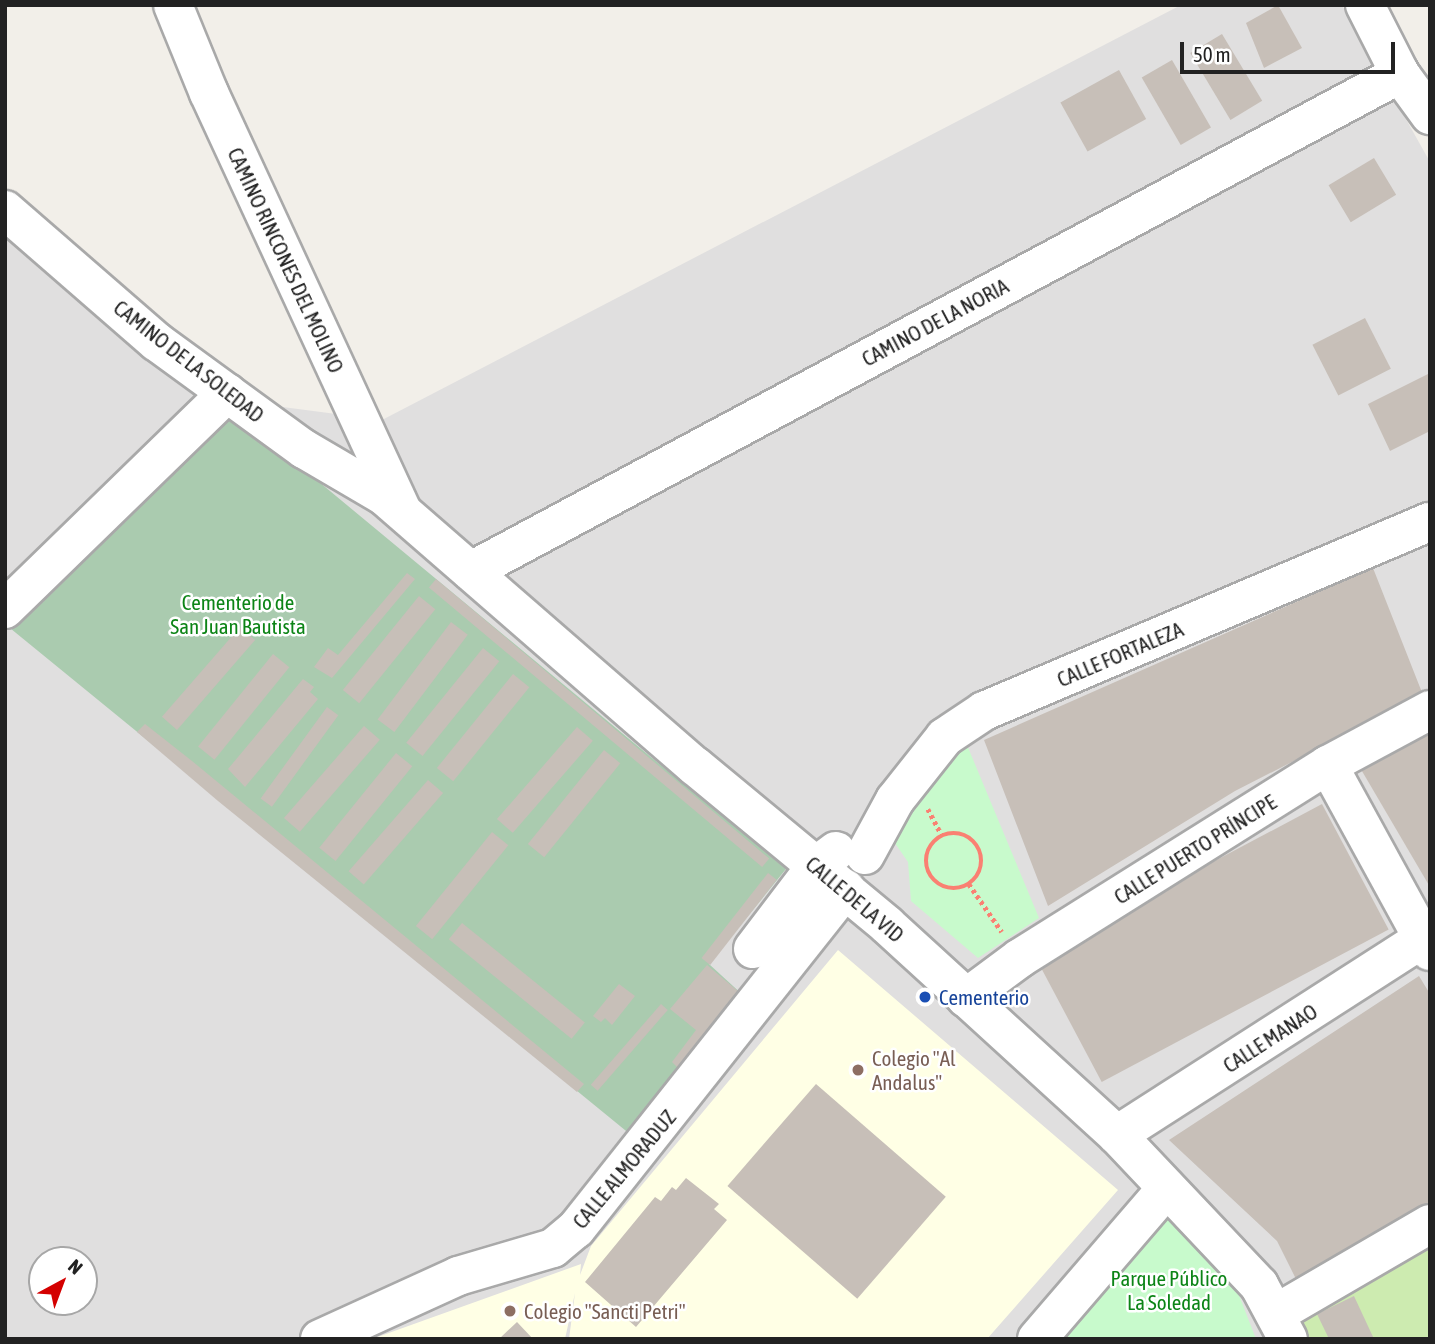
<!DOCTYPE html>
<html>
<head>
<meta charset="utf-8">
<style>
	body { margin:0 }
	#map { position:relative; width:1435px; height:1344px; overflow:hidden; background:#f2efe9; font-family:"Asap Condensed",sans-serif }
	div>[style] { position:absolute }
	.residential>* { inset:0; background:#e0dfdf }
	.education>* { inset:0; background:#ffffe5 }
	.grass>* { inset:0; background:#cdebb0 }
	.cemetery>* { inset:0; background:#aacbaf }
	.park>* { inset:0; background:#c8facc }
	.building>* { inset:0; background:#c7bfb8; transform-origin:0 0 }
	.path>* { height:4.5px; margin-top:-2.25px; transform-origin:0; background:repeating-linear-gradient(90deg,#fa8072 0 3.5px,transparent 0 7px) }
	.path>.ring { margin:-2.25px; padding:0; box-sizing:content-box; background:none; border:4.5px solid #fa8072; border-radius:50% }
	.roads { filter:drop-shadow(2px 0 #a9a9a9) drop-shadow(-2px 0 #a9a9a9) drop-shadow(0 2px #a9a9a9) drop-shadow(0 -2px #a9a9a9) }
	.minor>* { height:38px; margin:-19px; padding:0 19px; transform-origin:19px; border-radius:19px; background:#fff }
	.dots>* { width:19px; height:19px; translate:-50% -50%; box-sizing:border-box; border:4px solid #fff; border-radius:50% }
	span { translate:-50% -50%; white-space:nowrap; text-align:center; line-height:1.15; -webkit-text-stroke:5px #fff; paint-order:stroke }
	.street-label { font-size:21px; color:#222 }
	.park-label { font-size:21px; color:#0c8416 }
	.transit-label { font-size:21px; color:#164399 }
	.left { translate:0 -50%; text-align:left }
	.education-label { font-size:21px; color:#785e54 }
	.frame { position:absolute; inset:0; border:7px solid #222; pointer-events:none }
	.north { position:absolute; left:28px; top:1246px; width:70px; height:70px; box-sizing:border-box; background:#fff; border:2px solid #a7a7a7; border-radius:50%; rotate:41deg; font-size:19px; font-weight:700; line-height:28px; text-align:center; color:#222 }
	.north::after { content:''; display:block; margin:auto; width:24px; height:32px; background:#d40000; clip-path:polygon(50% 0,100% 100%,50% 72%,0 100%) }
	.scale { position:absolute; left:1180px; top:42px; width:215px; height:32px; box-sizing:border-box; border:4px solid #222; border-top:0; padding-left:9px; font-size:21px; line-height:24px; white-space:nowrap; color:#222; -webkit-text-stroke:5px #fff; paint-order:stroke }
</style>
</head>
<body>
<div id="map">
	<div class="residential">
		<div style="clip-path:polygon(evenodd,1181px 5px,1342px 5px,1430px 162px,1430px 1339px,5px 1339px,5px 206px,207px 397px,382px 420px,1181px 5px,42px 1260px,84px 1260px,84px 1302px,42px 1302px,42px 1260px)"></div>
	</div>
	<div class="education">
		<div style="clip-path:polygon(838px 950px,1118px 1190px,987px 1339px,569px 1339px,575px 1293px,565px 1339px,372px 1339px,581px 1264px,580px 1275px,591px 1246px)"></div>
	</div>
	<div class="grass">
		<div style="clip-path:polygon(1430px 1241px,1430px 1339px,1296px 1339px,1286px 1317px)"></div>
	</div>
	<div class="cemetery">
		<div style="clip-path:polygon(225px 404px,786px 869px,709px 964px,745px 997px,631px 1135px,5px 624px)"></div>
	</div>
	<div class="park">
		<div style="clip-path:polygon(967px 745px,1039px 918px,978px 958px,911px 901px,908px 862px,890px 836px,946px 764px)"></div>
		<div style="clip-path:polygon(1168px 1219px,1237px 1290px,1256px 1339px,1063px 1339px)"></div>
	</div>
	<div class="building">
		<div style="clip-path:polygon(1278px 5px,1302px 48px,1264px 68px,1246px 23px)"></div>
		<div style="left:1222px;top:34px;width:78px;height:37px;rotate:59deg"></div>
		<div style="left:1172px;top:60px;width:78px;height:35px;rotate:60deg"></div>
		<div style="left:1119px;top:70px;width:56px;height:67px;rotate:61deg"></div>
		<div style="left:1374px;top:158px;width:43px;height:53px;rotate:59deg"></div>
		<div style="left:1365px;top:318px;width:57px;height:59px;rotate:63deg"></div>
		<div style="clip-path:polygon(1430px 373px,1430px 431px,1390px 451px,1368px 404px)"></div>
		<div style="clip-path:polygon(1373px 568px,1423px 695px,1235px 791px,1048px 906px,984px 740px)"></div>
		<div style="clip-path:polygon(407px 573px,415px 579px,332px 678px,314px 667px,328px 648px,338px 655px)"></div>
		<div style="left:436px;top:579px;width:435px;height:11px;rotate:40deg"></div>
		<div style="left:419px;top:596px;width:21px;height:121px;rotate:39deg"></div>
		<div style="left:451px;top:622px;width:21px;height:122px;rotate:37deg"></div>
		<div style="left:240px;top:627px;width:20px;height:119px;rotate:41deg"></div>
		<div style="left:483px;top:648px;width:21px;height:122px;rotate:39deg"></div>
		<div style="left:273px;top:654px;width:21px;height:119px;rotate:39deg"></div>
		<div style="left:513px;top:674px;width:21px;height:121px;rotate:39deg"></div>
		<div style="clip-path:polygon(303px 679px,314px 687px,310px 692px,318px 699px,245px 787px,228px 769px)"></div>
		<div style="left:327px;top:707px;width:14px;height:113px;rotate:36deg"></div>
		<div style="clip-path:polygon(145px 724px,192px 761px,584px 1084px,577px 1092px,218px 801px,137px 732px)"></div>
		<div style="left:364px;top:726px;width:21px;height:122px;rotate:41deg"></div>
		<div style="left:577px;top:727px;width:21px;height:122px;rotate:41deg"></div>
		<div style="clip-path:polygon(1430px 730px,1430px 887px,1359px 766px)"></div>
		<div style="left:604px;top:750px;width:21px;height:121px;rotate:39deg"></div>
		<div style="left:396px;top:753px;width:21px;height:122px;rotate:39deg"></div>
		<div style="left:428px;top:780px;width:20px;height:121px;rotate:41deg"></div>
		<div style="left:1322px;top:804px;width:142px;height:325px;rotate:62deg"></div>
		<div style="left:492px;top:832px;width:21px;height:121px;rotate:39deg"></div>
		<div style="left:768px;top:873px;width:11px;height:108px;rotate:38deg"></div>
		<div style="left:462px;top:923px;width:158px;height:21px;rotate:39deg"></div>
		<div style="clip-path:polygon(707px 965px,745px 997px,682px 1072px,672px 1062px,696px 1030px,670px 1009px)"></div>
		<div style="clip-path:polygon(1419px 976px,1430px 994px,1430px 1213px,1299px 1285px,1277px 1241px,1169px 1140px)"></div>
		<div style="clip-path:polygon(619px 984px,635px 996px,612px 1025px,605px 1018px,601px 1022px,593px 1016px)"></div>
		<div style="left:661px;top:1004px;width:9px;height:107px;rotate:41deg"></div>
		<div style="left:816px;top:1084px;width:172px;height:135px;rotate:41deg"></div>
		<div style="clip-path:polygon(686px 1178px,719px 1204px,714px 1209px,727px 1220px,636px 1327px,585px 1282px,655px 1197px,661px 1201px,672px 1187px,676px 1190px)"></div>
		<div style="clip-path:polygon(1354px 1296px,1374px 1339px,1329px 1339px,1317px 1314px)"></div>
		<div style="clip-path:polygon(517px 1322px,533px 1339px,499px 1339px)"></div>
	</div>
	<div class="path">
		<div style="left:928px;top:809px;width:30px;rotate:62deg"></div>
		<div class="ring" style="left:926px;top:833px;width:51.5px;height:51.5px"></div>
		<div style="left:969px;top:884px;width:58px;rotate:55.5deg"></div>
	</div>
	<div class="roads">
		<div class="minor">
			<div style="left:173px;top:5px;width:95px;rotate:67.8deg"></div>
			<div style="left:209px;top:93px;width:459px;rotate:65.2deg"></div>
			<div style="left:1365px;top:5px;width:77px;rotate:63.1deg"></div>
			<div style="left:1400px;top:74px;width:51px;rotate:53.8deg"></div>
			<div style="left:5px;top:210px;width:201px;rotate:41deg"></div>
			<div style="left:157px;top:342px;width:182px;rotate:36.1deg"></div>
			<div style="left:304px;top:449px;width:93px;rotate:30.4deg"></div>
			<div style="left:384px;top:496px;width:412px;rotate:41deg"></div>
			<div style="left:695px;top:766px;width:249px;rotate:39.6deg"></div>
			<div style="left:887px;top:925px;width:311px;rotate:42.4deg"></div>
			<div style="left:1117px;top:1135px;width:207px;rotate:46.6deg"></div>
			<div style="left:1259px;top:1285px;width:61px;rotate:61.8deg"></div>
			<div style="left:471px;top:571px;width:1054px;rotate:-28.15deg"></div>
			<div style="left:5px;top:609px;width:310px;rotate:-44.2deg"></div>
			<div style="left:1328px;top:765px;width:212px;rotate:61.3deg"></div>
			<div style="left:865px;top:855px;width:63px;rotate:-61.4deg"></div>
			<div style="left:895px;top:800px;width:80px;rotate:-51.6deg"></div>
			<div style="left:945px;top:737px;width:47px;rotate:-33.7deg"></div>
			<div style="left:984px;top:711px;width:484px;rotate:-23deg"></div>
			<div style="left:753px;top:949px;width:104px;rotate:-52.8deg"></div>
			<div style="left:816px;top:866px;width:25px;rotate:-37deg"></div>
			<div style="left:966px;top:998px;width:67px;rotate:-36.5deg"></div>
			<div style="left:1020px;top:958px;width:363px;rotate:-32.1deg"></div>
			<div style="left:1328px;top:765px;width:116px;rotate:-28.3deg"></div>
			<div style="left:1117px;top:1135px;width:363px;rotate:-32.7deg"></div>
			<div style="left:1277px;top:1313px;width:177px;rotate:-30.2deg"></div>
			<div style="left:320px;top:1339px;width:152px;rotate:-24.5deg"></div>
			<div style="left:458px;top:1276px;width:99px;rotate:-16.4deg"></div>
			<div style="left:553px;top:1248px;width:30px;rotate:-40deg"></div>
			<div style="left:576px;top:1229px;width:434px;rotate:-51.6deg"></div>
			<div style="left:1037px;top:1339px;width:199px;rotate:-49.3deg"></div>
		</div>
	</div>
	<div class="dots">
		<div style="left:925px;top:997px;background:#1a4fb4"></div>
		<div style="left:858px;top:1070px;background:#8d6e63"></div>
		<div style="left:510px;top:1311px;background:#8d6e63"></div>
	</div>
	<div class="street-label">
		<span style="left:286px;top:260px;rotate:65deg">CAMINO RINCONES DEL MOLINO</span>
		<span style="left:935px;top:322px;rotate:-28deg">CAMINO DE LA NORIA</span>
		<span style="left:189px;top:361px;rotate:38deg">CAMINO DE LA SOLEDAD</span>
		<span style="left:1120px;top:654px;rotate:-23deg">CALLE FORTALEZA</span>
		<span style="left:1195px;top:849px;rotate:-32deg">CALLE PUERTO PRÍNCIPE</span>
		<span style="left:855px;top:899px;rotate:40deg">CALLE DE LA VID</span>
		<span style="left:1270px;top:1038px;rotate:-33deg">CALLE MANAO</span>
		<span style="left:624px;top:1169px;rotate:-50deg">CALLE ALMORADUZ</span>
	</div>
	<div class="park-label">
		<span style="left:238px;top:614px">Cementerio de<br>San Juan Bautista</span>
		<span style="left:1169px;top:1290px">Parque Público<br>La Soledad</span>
	</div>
	<div class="transit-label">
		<span class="left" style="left:939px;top:997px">Cementerio</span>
	</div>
	<div class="education-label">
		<span class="left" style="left:872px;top:1070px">Colegio "Al<br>Andalus"</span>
		<span class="left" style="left:524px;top:1311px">Colegio "Sancti Petri"</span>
	</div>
	<div class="frame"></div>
	<div class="north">N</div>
	<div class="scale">50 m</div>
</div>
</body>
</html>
